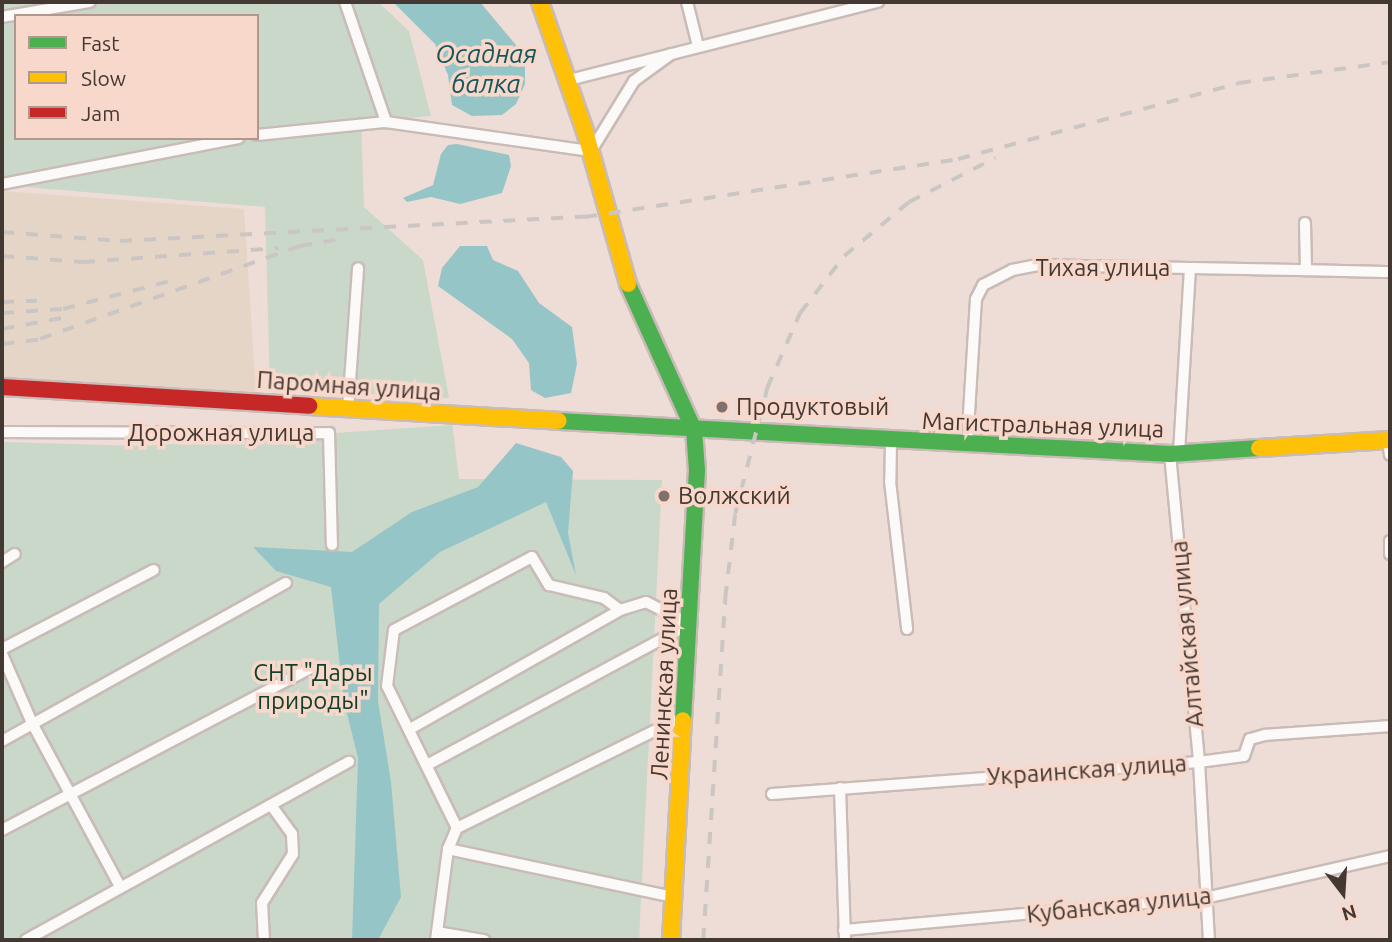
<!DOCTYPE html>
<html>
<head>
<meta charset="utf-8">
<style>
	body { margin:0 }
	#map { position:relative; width:1392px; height:942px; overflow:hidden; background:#eedcd6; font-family:Ubuntu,sans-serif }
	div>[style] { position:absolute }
	.industrial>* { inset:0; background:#e5d5c7 }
	.green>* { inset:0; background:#cad8c9 }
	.water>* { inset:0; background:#96c5c7 }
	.roads { filter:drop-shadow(2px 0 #c9bbb7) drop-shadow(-2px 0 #c9bbb7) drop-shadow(0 2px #c9bbb7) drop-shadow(0 -2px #c9bbb7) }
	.street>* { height:10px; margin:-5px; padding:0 5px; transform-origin:5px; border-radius:5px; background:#fcfaf9 }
	.fast>* { height:16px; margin:-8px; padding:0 8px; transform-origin:8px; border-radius:8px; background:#4caf50 }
	.slow>* { height:16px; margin:-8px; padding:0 8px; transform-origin:8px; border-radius:8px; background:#ffc107 }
	.jam>* { height:16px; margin:-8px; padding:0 8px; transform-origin:8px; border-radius:8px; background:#c62828 }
	.rail>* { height:3.5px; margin-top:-1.75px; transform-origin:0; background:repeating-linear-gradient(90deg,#cbc6c4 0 12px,transparent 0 24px) }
	.dots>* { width:19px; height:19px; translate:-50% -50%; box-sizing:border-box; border:4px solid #f8d8cb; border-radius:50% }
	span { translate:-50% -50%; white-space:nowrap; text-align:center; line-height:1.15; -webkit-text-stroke:7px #f8d8cb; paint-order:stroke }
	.street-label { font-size:24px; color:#443833 }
	.poi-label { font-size:24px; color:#443833 }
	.left { translate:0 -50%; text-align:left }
	.park-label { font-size:24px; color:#113f2a }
	.water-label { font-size:26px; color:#16575c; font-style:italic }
	.frame { position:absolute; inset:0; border:4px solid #443833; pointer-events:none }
	.legend { position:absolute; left:14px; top:14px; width:245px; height:126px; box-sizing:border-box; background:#f8d8cb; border:2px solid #b0988e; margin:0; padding:9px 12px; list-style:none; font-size:21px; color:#443833 }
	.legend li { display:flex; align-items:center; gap:14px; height:35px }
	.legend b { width:35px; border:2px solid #b0988e }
	.north { position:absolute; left:1308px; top:858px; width:70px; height:70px; -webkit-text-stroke:5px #f8d8cb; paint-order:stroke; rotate:163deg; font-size:19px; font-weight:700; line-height:28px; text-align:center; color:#443833 }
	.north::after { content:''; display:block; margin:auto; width:24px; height:32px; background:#443833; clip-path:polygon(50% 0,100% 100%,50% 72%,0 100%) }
</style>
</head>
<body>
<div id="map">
	<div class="industrial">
		<div style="clip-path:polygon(2px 191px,244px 209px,256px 393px,2px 378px)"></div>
	</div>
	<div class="green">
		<div style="clip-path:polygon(evenodd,2px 2px,378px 2px,409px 31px,431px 116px,361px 122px,364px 207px,423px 260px,449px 398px,459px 479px,662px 480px,639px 940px,2px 940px,2px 442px,142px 446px,452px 425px,449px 398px,270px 389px,265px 207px,2px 185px,2px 2px,16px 16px,257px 16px,257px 138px,16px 138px,16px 16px)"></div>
	</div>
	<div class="water">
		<div style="clip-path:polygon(393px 2px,480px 2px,525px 56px,525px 84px,516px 104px,502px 115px,472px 116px,452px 105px,448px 75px,435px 44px)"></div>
		<div style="clip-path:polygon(457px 144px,509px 155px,511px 166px,502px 193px,460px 204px,431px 197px,407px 202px,403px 198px,433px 185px,441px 154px,448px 145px)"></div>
		<div style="clip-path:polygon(460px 246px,487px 246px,493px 260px,518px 271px,539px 303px,572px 327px,577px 364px,571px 393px,545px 398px,531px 390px,529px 363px,512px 339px,438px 286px,442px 268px)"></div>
		<div style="clip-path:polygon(516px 443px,561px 457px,573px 471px,568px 533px,576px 575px,546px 502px,440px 552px,379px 604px,378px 701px,391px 782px,401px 897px,378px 940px,352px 940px,358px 758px,344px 701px,331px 587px,276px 571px,253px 547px,352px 552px,412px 512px,478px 487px)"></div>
	</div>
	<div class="roads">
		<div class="street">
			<div style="left:345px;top:2px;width:127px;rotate:71.1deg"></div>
			<div style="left:687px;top:2px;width:45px;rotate:76deg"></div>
			<div style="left:2px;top:17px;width:89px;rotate:-9.7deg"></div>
			<div style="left:569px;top:80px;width:319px;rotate:-14.2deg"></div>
			<div style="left:257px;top:135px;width:130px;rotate:-5.8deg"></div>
			<div style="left:386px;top:122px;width:207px;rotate:8.1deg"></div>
			<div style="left:591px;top:151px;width:82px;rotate:-58.4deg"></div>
			<div style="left:634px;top:81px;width:46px;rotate:-36.1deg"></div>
			<div style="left:2px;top:184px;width:241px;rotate:-11deg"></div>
			<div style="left:1306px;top:270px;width:84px;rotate:1.4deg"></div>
			<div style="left:348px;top:409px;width:141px;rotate:-85.9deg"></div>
			<div style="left:2px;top:432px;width:327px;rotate:0.2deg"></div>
			<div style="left:329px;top:433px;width:112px;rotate:88.5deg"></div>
			<div style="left:1388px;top:441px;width:14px;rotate:82deg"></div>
			<div style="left:891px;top:442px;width:39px;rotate:91deg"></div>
			<div style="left:890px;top:481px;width:149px;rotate:83.4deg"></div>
			<div style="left:967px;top:446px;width:147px;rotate:-86.5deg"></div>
			<div style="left:976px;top:299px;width:16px;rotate:-63deg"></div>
			<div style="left:983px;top:285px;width:33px;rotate:-27deg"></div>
			<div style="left:1012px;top:270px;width:25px;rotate:-11deg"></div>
			<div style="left:1037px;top:265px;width:269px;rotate:1.1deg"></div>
			<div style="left:1306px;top:270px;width:47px;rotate:-91.2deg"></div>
			<div style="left:1179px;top:453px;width:185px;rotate:-86.6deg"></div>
			<div style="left:1170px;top:454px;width:309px;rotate:84.6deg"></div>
			<div style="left:1199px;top:762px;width:178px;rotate:86.8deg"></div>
			<div style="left:1390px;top:541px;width:13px;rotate:90deg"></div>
			<div style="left:2px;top:562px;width:15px;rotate:-32deg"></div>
			<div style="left:2px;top:649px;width:171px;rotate:-27.5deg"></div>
			<div style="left:2px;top:654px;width:75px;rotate:66.5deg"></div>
			<div style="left:32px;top:723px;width:187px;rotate:61.7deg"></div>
			<div style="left:410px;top:729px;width:241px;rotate:-29.5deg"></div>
			<div style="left:620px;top:610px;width:27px;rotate:-17deg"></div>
			<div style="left:646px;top:602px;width:49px;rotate:26.6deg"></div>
			<div style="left:2px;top:741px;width:325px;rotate:-29.1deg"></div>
			<div style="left:427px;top:765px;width:298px;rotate:-28.2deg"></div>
			<div style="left:840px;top:788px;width:152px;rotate:88.1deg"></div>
			<div style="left:772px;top:794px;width:428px;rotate:-4.3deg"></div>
			<div style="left:1199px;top:762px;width:45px;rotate:-7.6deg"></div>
			<div style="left:1244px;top:756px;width:18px;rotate:-71deg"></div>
			<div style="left:1250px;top:739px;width:16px;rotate:-15deg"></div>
			<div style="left:1265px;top:735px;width:125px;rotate:-4.1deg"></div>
			<div style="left:457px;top:828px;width:254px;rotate:-26.2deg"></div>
			<div style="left:2px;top:830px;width:349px;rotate:-27.7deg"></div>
			<div style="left:448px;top:849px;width:231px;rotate:12deg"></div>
			<div style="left:844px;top:930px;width:362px;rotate:-5.1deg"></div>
			<div style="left:1205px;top:898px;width:190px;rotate:-12.8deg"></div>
			<div style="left:437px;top:932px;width:48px;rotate:9.7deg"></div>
			<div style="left:26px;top:940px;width:369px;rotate:-28.9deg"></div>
			<div style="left:264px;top:940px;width:37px;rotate:-93deg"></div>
			<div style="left:262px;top:903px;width:58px;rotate:-57.7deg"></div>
			<div style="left:293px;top:854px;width:20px;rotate:-93deg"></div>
			<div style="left:292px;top:834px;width:36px;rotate:-126deg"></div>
			<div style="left:436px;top:940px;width:92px;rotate:-82.5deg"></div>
			<div style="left:448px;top:849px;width:23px;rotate:-67deg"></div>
			<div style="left:457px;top:828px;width:158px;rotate:-116.2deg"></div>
			<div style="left:387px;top:686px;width:56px;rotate:-82.9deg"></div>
			<div style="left:394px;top:630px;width:156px;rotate:-27.9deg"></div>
			<div style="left:532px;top:557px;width:33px;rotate:59deg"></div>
			<div style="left:549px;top:585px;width:57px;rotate:13.3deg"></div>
			<div style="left:604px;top:598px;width:20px;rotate:37deg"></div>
		</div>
		<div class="fast">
			<div style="left:628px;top:284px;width:160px;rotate:65.7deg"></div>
			<div style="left:694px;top:430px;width:40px;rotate:85.7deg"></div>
			<div style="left:697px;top:470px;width:250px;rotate:93.2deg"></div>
			<div style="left:559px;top:421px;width:612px;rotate:3.09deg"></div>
			<div style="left:1170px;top:454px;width:89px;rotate:-3.9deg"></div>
		</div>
		<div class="slow">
			<div style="left:540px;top:2px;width:133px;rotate:70.8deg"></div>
			<div style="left:584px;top:128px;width:162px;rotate:74.2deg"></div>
			<div style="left:309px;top:406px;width:250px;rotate:3.4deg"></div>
			<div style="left:1259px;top:448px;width:131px;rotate:-3.5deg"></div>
			<div style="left:671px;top:940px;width:220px;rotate:-86.9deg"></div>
		</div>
		<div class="jam">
			<div style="left:2px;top:387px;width:308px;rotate:3.5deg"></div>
		</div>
	</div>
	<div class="rail">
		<div style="left:2px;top:232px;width:118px;rotate:4.4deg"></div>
		<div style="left:120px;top:241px;width:466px;rotate:-3deg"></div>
		<div style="left:585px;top:217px;width:377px;rotate:-8.8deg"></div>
		<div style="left:958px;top:159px;width:291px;rotate:-15.1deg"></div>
		<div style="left:1239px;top:83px;width:152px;rotate:-7.9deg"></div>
		<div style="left:2px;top:256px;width:81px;rotate:4.2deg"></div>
		<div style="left:83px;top:262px;width:196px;rotate:-4.1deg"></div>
		<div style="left:2px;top:302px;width:35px;rotate:-2deg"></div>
		<div style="left:2px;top:313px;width:61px;rotate:-3.8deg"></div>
		<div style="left:63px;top:309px;width:111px;rotate:-14.7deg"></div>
		<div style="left:2px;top:329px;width:66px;rotate:-10.5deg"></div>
		<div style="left:2px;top:344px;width:38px;rotate:-7deg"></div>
		<div style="left:40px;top:339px;width:276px;rotate:-19.7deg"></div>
		<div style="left:300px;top:246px;width:39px;rotate:-10deg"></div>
		<div style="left:703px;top:940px;width:343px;rotate:-86.3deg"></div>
		<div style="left:725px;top:598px;width:85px;rotate:-83.2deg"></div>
		<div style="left:735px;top:514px;width:130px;rotate:-75.7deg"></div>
		<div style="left:767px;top:388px;width:82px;rotate:-66.3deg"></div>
		<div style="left:800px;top:313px;width:72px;rotate:-52.3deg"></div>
		<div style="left:844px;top:256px;width:85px;rotate:-39.7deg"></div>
		<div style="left:909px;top:202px;width:97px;rotate:-27.1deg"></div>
	</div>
	<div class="dots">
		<div style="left:722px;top:407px;background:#80716c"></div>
		<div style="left:664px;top:496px;background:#80716c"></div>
	</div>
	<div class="street-label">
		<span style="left:1103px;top:268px">Тихая улица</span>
		<span style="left:349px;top:386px;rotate:4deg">Паромная улица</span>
		<span style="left:1043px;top:425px;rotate:2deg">Магистральная улица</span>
		<span style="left:221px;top:433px">Дорожная улица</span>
		<span style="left:1187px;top:634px;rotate:-95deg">Алтайская улица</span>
		<span style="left:664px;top:684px;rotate:-87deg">Ленинская улица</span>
		<span style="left:1087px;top:770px;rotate:-4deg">Украинская улица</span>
		<span style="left:1119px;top:905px;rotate:-6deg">Кубанская улица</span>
	</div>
	<div class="poi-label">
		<span class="left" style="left:736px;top:407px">Продуктовый</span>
		<span class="left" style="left:678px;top:496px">Волжский</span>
	</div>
	<div class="park-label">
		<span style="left:313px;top:687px">СНТ "Дары<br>природы"</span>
	</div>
	<div class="water-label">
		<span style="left:486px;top:69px">Осадная<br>балка</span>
	</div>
	<div class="frame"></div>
	<ul class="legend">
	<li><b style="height:9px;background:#4caf50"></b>Fast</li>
	<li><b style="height:9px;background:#ffc107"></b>Slow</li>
	<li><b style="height:9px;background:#c62828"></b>Jam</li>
	</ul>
	<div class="north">N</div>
</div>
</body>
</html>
